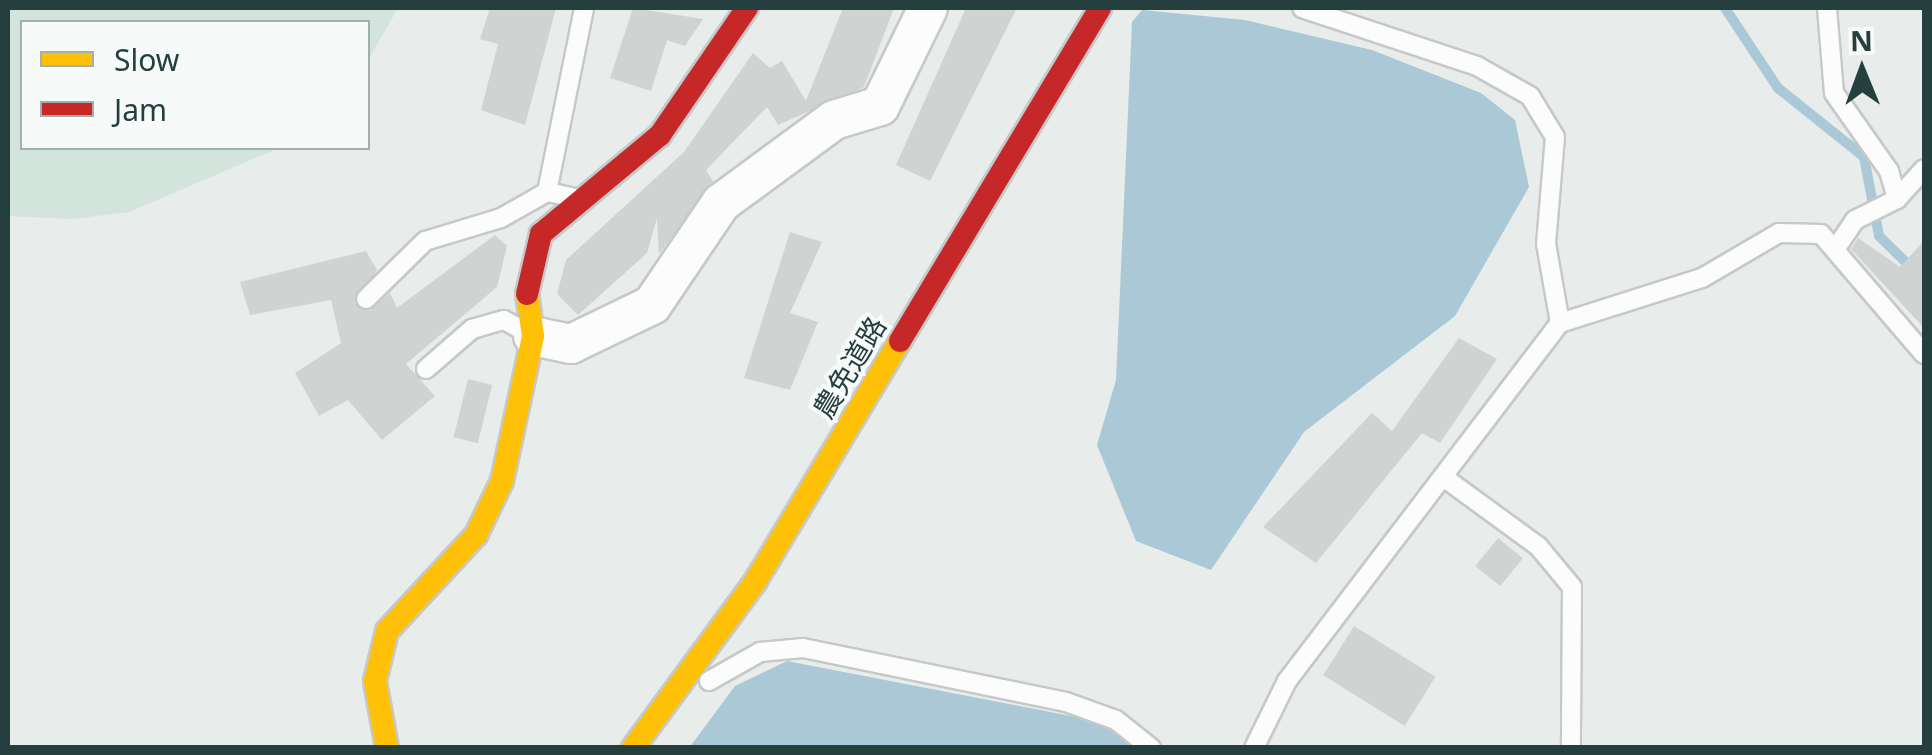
<!DOCTYPE html>
<html>
<head>
<meta charset="utf-8">
<style>
	body { margin:0 }
	#map { position:relative; width:1932px; height:755px; overflow:hidden; background:#e8eceb; font-family:"Noto Sans","Noto Sans JP",sans-serif }
	div>[style] { position:absolute }
	.green>* { inset:0; background:#d2e4db }
	.water>* { inset:0; background:#abc8d7 }
	.stream>* { height:10px; margin:-5px; padding:0 5px; transform-origin:5px; border-radius:5px; background:#abc8d7 }
	.building>* { inset:0; background:#cfd3d2; transform-origin:0 0 }
	.roads { filter:drop-shadow(2px 0 #c5c9c8) drop-shadow(-2px 0 #c5c9c8) drop-shadow(0 2px #c5c9c8) drop-shadow(0 -2px #c5c9c8) }
	.lane>* { height:18px; margin:-9px; padding:0 9px; transform-origin:9px; border-radius:9px; background:#fcfcfc }
	.street>* { height:38px; margin:-19px; padding:0 19px; transform-origin:19px; border-radius:19px; background:#fcfcfc }
	.slow>* { height:22px; margin:-11px; padding:0 11px; transform-origin:11px; border-radius:11px; background:#ffc107 }
	.jam>* { height:22px; margin:-11px; padding:0 11px; transform-origin:11px; border-radius:11px; background:#c62828 }
	span { translate:-50% -50%; white-space:nowrap; text-align:center; line-height:1.15; -webkit-text-stroke:8px #f6faf9; paint-order:stroke }
	.street-label { font-size:28px; color:#253f3e }
	.frame { position:absolute; inset:0; border:10px solid #253f3e; pointer-events:none }
	.legend { position:absolute; left:20px; top:20px; width:350px; height:130px; box-sizing:border-box; background:#f6faf9; border:2px solid #a2afae; margin:0; padding:12px 18px; list-style:none; font-size:30px; color:#253f3e }
	.legend li { display:flex; align-items:center; gap:20px; height:50px }
	.legend b { width:50px; border:2px solid #a2afae }
	.north { position:absolute; left:1812px; top:20px; width:100px; height:100px; -webkit-text-stroke:8px #f6faf9; paint-order:stroke; rotate:359deg; font-size:28px; font-weight:700; line-height:40px; text-align:center; color:#253f3e }
	.north::after { content:''; display:block; margin:auto; width:35px; height:45px; background:#253f3e; clip-path:polygon(50% 0,100% 100%,50% 72%,0 100%) }
</style>
</head>
<body>
<div id="map">
	<div class="green">
		<div style="clip-path:polygon(8px 8px,398px 8px,368px 60px,368px 22px,22px 22px,22px 148px,279px 148px,129px 212px,71px 219px,8px 216px)"></div>
	</div>
	<div class="water">
		<div style="clip-path:polygon(1142px 10px,1245px 20px,1372px 50px,1481px 93px,1515px 120px,1529px 187px,1455px 316px,1304px 432px,1211px 570px,1136px 541px,1097px 445px,1116px 380px,1132px 22px)"></div>
		<div style="clip-path:polygon(787px 661px,1102px 722px,1137px 748px,689px 748px,735px 686px)"></div>
	</div>
	<div class="stream">
		<div style="left:1725px;top:8px;width:96px;rotate:56.5deg"></div>
		<div style="left:1778px;top:88px;width:110px;rotate:38.7deg"></div>
		<div style="left:1864px;top:157px;width:80px;rotate:79.2deg"></div>
		<div style="left:1879px;top:236px;width:63px;rotate:44.4deg"></div>
	</div>
	<div class="building">
		<div style="clip-path:polygon(490px 8px,556px 8px,525px 125px,481px 110px,498px 44px,480px 39px)"></div>
		<div style="clip-path:polygon(633px 8px,703px 19px,685px 46px,667px 40px,651px 91px,610px 78px)"></div>
		<div style="clip-path:polygon(843px 8px,894px 8px,864px 87px,778px 125px,767px 107px,706px 170px,713px 181px,659px 254px,657px 218px,647px 253px,578px 315px,557px 294px,566px 260px,684px 152px,753px 53px,770px 68px,782px 61px,806px 101px)"></div>
		<div style="clip-path:polygon(966px 8px,1017px 8px,930px 181px,896px 165px)"></div>
		<div style="clip-path:polygon(790px 232px,822px 242px,790px 313px,818px 322px,790px 390px,744px 378px)"></div>
		<div style="clip-path:polygon(495px 235px,507px 246px,497px 287px,406px 364px,435px 396px,382px 440px,348px 400px,319px 416px,295px 373px,341px 343px,331px 300px,250px 315px,240px 282px,366px 251px,377px 270px,354px 303px,370px 311px,390px 293px,397px 308px)"></div>
		<div style="clip-path:polygon(1858px 238px,1900px 267px,1924px 241px,1924px 328px,1851px 249px)"></div>
		<div style="clip-path:polygon(1459px 338px,1497px 359px,1440px 443px,1422px 433px,1316px 563px,1263px 527px,1372px 413px,1392px 431px)"></div>
		<div style="left:468px;top:379px;width:25px;height:60px;rotate:14deg"></div>
		<div style="left:1498px;top:538px;width:32px;height:36px;rotate:39deg"></div>
		<div style="left:1354px;top:626px;width:96px;height:58px;rotate:32deg"></div>
	</div>
	<div class="roads">
		<div class="lane">
			<div style="left:1827px;top:8px;width:85px;rotate:85.3deg"></div>
			<div style="left:1834px;top:93px;width:95px;rotate:54.8deg"></div>
			<div style="left:1889px;top:171px;width:29px;rotate:74deg"></div>
			<div style="left:1897px;top:199px;width:47px;rotate:153.4deg"></div>
			<div style="left:1855px;top:220px;width:32px;rotate:124deg"></div>
			<div style="left:571px;top:197px;width:25px;rotate:-168deg"></div>
			<div style="left:547px;top:192px;width:188px;rotate:-78.6deg"></div>
			<div style="left:1897px;top:199px;width:40px;rotate:-48deg"></div>
			<div style="left:366px;top:299px;width:83px;rotate:-44.5deg"></div>
			<div style="left:425px;top:241px;width:79px;rotate:-16.8deg"></div>
			<div style="left:501px;top:218px;width:53px;rotate:-29.5deg"></div>
			<div style="left:1560px;top:323px;width:149px;rotate:-17.6deg"></div>
			<div style="left:1702px;top:278px;width:89px;rotate:-30.3deg"></div>
			<div style="left:1779px;top:233px;width:42px;rotate:1.4deg"></div>
			<div style="left:1821px;top:234px;width:158px;rotate:49.4deg"></div>
			<div style="left:426px;top:369px;width:61px;rotate:-41deg"></div>
			<div style="left:472px;top:329px;width:33px;rotate:-16deg"></div>
			<div style="left:504px;top:320px;width:21px;rotate:29deg"></div>
			<div style="left:1446px;top:479px;width:114px;rotate:36.1deg"></div>
			<div style="left:1538px;top:546px;width:53px;rotate:50.3deg"></div>
			<div style="left:1572px;top:587px;width:161px;rotate:90.4deg"></div>
			<div style="left:709px;top:681px;width:59px;rotate:-29.6deg"></div>
			<div style="left:760px;top:652px;width:43px;rotate:-5.3deg"></div>
			<div style="left:803px;top:648px;width:268px;rotate:11.6deg"></div>
			<div style="left:1066px;top:702px;width:53px;rotate:19.8deg"></div>
			<div style="left:1116px;top:720px;width:45px;rotate:38.7deg"></div>
			<div style="left:1254px;top:748px;width:75px;rotate:-63.8deg"></div>
			<div style="left:1287px;top:681px;width:450px;rotate:-52.7deg"></div>
			<div style="left:1560px;top:323px;width:80px;rotate:-100deg"></div>
			<div style="left:1546px;top:244px;width:107px;rotate:-85.2deg"></div>
			<div style="left:1555px;top:137px;width:48px;rotate:-121.4deg"></div>
			<div style="left:1530px;top:96px;width:61px;rotate:-150.5deg"></div>
			<div style="left:1477px;top:66px;width:184px;rotate:-161.7deg"></div>
		</div>
		<div class="street">
			<div style="left:533px;top:336px;width:39px;rotate:12deg"></div>
			<div style="left:571px;top:344px;width:90px;rotate:-25.7deg"></div>
			<div style="left:652px;top:305px;width:123px;rotate:-55.9deg"></div>
			<div style="left:721px;top:203px;width:140px;rotate:-36.3deg"></div>
			<div style="left:834px;top:120px;width:48px;rotate:-16.9deg"></div>
			<div style="left:880px;top:106px;width:109px;rotate:-63.9deg"></div>
		</div>
		<div class="slow">
			<div style="left:387px;top:748px;width:68px;rotate:-100.2deg"></div>
			<div style="left:375px;top:681px;width:51px;rotate:-76.5deg"></div>
			<div style="left:387px;top:631px;width:131px;rotate:-47.2deg"></div>
			<div style="left:476px;top:535px;width:60px;rotate:-64.3deg"></div>
			<div style="left:502px;top:481px;width:148px;rotate:-77.9deg"></div>
			<div style="left:533px;top:336px;width:42px;rotate:-98.1deg"></div>
			<div style="left:633px;top:748px;width:206px;rotate:-53.7deg"></div>
			<div style="left:755px;top:582px;width:281px;rotate:-59deg"></div>
		</div>
		<div class="jam">
			<div style="left:527px;top:294px;width:62px;rotate:-76.9deg"></div>
			<div style="left:541px;top:234px;width:155px;rotate:-39.8deg"></div>
			<div style="left:660px;top:135px;width:154px;rotate:-55.6deg"></div>
			<div style="left:900px;top:341px;width:388px;rotate:-59deg"></div>
		</div>
	</div>
	<div class="street-label">
		<span style="left:849px;top:367px;rotate:-59deg">農免道路</span>
	</div>
	<div class="frame"></div>
	<ul class="legend">
	<li><b style="height:12px;background:#ffc107"></b>Slow</li>
	<li><b style="height:12px;background:#c62828"></b>Jam</li>
	</ul>
	<div class="north">N</div>
</div>
</body>
</html>
